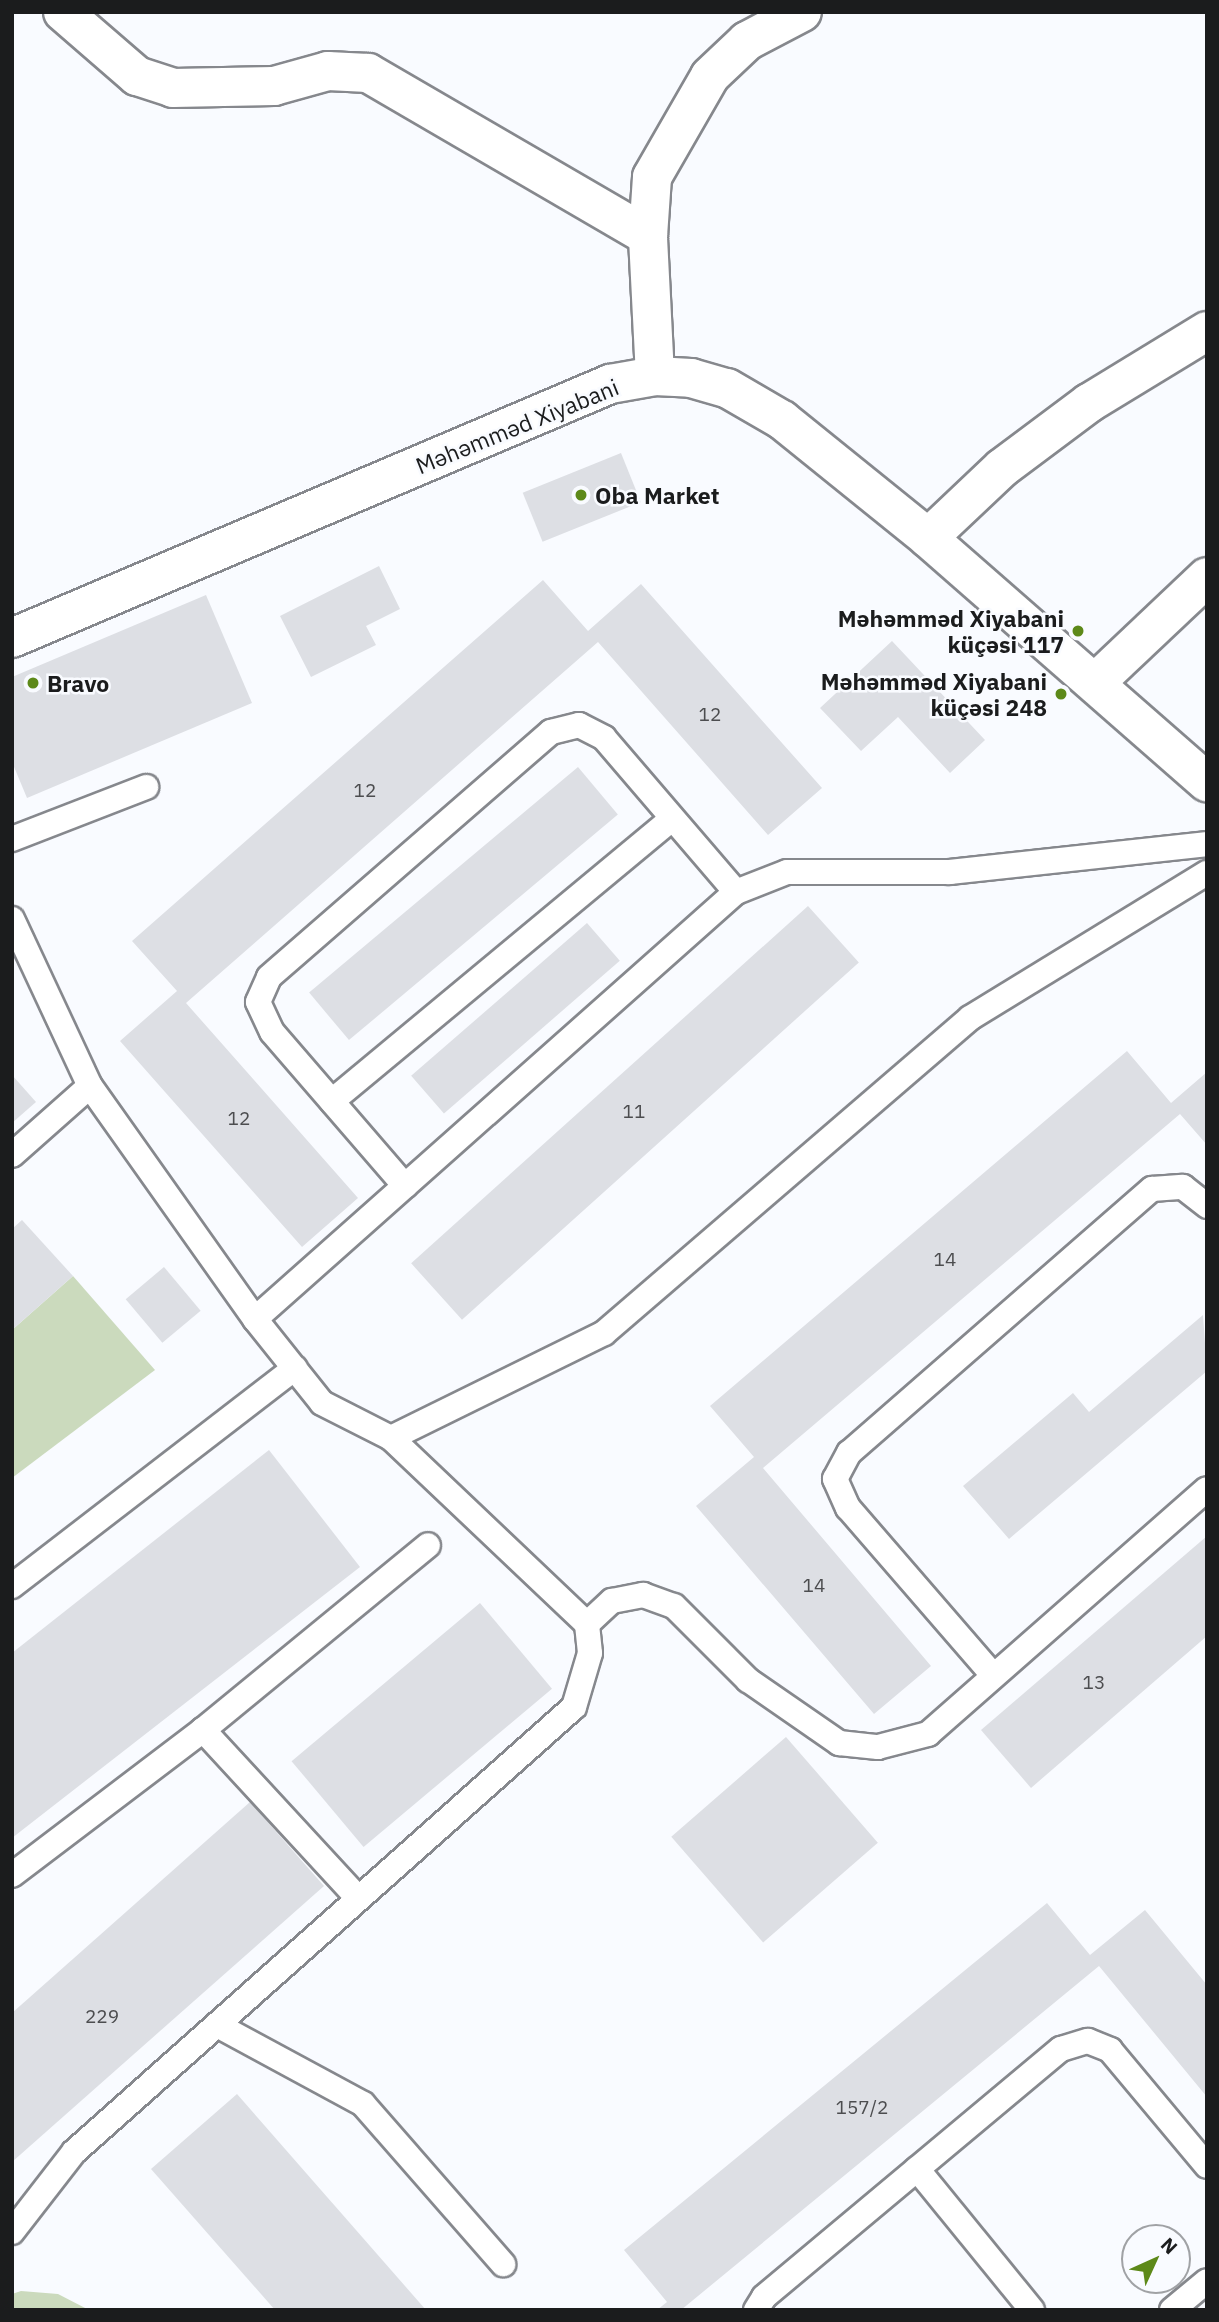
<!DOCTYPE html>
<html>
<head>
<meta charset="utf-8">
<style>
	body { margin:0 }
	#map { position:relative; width:1219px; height:2322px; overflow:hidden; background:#f9fbff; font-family:"IBM Plex Sans",sans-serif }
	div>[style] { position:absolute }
	.green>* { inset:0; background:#cbdabd }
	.building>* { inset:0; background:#dddfe4; transform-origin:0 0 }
	.roads { filter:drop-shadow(2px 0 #86888d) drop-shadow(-2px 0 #86888d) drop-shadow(0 2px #86888d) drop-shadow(0 -2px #86888d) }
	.lane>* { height:24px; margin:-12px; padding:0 12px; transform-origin:12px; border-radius:12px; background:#fff }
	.street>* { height:38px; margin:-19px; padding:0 19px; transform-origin:19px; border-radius:19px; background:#fff }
	.secondary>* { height:38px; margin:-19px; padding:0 19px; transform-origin:19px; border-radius:19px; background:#fff }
	.dots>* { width:19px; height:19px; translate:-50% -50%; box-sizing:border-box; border:4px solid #f9fbff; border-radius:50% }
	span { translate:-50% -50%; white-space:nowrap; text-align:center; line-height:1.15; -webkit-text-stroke:5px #f9fbff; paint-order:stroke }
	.number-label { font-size:19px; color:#4c4d4f }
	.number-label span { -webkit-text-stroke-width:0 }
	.street-label { font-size:23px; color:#1b1c1d }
	.poi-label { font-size:23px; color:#1b1c1d; font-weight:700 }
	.left { translate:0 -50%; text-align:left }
	.right { translate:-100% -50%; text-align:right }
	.frame { position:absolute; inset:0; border:14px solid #1b1c1d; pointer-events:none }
	.north { position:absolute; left:1121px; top:2224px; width:70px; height:70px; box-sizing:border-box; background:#f9fbff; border:2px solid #a0a2a5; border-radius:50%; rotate:45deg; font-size:19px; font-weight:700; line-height:28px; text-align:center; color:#1b1c1d }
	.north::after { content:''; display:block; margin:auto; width:24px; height:32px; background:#5d8919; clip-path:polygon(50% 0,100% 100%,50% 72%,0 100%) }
</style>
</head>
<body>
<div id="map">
	<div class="green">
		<div style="clip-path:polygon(73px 1276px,155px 1370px,12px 1478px,12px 1330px)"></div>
		<div style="clip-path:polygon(21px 2291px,58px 2294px,89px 2310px,12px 2310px,12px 2294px)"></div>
	</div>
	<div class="building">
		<div style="left:621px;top:453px;width:53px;height:106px;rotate:68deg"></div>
		<div style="clip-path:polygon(379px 566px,400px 609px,366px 626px,376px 645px,311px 677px,280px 616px)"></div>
		<div style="clip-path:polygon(543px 580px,588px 631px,641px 584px,822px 788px,768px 835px,598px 642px,186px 1003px,358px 1198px,302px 1247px,120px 1041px,177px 991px,132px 941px)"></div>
		<div style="clip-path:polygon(206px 595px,252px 703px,27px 798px,12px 762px,12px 677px)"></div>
		<div style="clip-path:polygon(892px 641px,985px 740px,950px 773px,898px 717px,861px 751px,820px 708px)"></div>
		<div style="left:578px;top:767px;width:62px;height:351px;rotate:50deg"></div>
		<div style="left:808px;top:906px;width:76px;height:534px;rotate:48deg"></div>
		<div style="left:587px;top:923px;width:50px;height:233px;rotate:49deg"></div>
		<div style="clip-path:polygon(1127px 1051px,1171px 1103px,1207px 1072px,1207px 1145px,1180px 1114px,763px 1468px,931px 1666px,874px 1714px,696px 1506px,754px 1457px,710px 1406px)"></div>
		<div style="clip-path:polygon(12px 1075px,36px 1102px,12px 1123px)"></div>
		<div style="clip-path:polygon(22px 1220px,73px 1276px,12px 1330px,12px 1229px)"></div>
		<div style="left:164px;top:1267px;width:57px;height:50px;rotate:50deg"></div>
		<div style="clip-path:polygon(1203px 1315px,1207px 1371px,1009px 1539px,963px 1486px,1073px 1393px,1089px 1412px)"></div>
		<div style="clip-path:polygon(269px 1450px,360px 1567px,12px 1838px,12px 1653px)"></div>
		<div style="clip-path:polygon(1207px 1536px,1207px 1636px,1031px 1788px,981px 1730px)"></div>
		<div style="left:480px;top:1603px;width:112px;height:246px;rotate:50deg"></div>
		<div style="left:786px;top:1737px;width:140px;height:152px;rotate:49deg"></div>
		<div style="clip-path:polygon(250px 1802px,324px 1886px,12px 2162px,12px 2013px)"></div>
		<div style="clip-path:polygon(1047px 1903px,1090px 1955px,1145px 1910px,1207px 1985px,1207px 2097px,1099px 1966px,681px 2310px,657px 2310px,667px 2302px,624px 2250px)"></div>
		<div style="clip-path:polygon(237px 2094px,426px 2310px,275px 2310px,151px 2169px)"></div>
	</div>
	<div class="roads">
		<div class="lane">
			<div style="left:12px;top:839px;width:144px;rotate:-21.2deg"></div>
			<div style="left:12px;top:919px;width:184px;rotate:65deg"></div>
			<div style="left:90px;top:1086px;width:286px;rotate:54.7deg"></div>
			<div style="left:255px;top:1319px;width:107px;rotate:51.4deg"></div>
			<div style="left:322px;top:1403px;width:77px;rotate:26.9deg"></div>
			<div style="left:391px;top:1438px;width:270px;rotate:43.5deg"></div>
			<div style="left:587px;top:1624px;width:34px;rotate:-43deg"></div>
			<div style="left:612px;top:1601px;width:32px;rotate:-11deg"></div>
			<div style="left:643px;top:1595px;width:33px;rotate:20deg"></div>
			<div style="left:674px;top:1606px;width:105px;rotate:45deg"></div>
			<div style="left:748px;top:1680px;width:111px;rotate:34.7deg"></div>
			<div style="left:839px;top:1743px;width:39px;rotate:6deg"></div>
			<div style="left:878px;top:1747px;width:52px;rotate:-14.6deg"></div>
			<div style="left:928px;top:1734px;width:371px;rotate:-41.3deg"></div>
			<div style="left:332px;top:1101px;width:442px;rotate:-39.7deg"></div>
			<div style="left:12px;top:1155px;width:104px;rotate:-41.5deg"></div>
			<div style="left:405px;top:1186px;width:203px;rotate:-130.8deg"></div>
			<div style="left:272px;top:1032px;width:33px;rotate:-115deg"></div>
			<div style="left:258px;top:1002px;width:27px;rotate:-66deg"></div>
			<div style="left:269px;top:977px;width:374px;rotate:-41deg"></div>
			<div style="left:551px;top:732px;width:29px;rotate:-14deg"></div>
			<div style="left:579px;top:725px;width:28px;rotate:27deg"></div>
			<div style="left:604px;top:738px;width:203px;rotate:49.4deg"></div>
			<div style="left:255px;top:1319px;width:643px;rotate:-41.6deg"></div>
			<div style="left:736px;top:892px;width:55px;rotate:-21.4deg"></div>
			<div style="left:787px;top:872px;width:163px"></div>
			<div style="left:950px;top:872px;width:259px;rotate:-6.2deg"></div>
			<div style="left:391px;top:1438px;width:237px;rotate:-26.2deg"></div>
			<div style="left:604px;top:1333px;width:483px;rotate:-40.7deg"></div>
			<div style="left:970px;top:1018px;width:278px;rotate:-31.5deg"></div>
			<div style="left:12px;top:1586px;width:357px;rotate:-37.6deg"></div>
			<div style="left:992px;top:1674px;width:220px;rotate:-130.9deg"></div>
			<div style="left:848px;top:1508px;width:32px;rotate:-114deg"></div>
			<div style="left:835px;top:1479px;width:30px;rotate:-62deg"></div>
			<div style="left:849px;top:1453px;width:402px;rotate:-41.1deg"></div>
			<div style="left:1152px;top:1189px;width:31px;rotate:-4deg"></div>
			<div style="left:1183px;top:1187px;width:31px;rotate:38deg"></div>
			<div style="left:12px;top:1875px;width:240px;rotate:-37.2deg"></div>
			<div style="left:358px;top:1898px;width:229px;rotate:-132.7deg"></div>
			<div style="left:203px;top:1730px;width:291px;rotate:-39.4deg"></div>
			<div style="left:217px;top:2025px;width:166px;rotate:28.4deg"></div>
			<div style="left:363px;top:2104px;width:213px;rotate:48.8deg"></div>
			<div style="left:917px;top:2169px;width:182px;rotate:50.8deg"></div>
			<div style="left:12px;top:2232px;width:101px;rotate:-52.2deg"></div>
			<div style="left:74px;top:2152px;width:669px;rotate:-41.67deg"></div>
			<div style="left:574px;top:1707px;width:56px;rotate:-73.5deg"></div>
			<div style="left:590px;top:1653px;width:29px;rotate:-96deg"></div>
			<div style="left:756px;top:2310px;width:15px;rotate:-58deg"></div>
			<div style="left:764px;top:2297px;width:387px;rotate:-39.9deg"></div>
			<div style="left:1061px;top:2049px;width:28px;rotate:-17deg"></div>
			<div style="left:1088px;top:2041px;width:24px;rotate:22deg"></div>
			<div style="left:1110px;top:2050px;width:151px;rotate:50.1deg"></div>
			<div style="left:1172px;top:2310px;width:45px;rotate:-39.6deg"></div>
		</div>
		<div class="street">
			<div style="left:63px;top:12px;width:98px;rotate:40.9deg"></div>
			<div style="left:137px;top:76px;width:38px;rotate:18deg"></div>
			<div style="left:173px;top:88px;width:101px;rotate:-1.1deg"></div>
			<div style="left:274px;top:86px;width:56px;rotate:-15.5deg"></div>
			<div style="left:328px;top:71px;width:40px;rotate:2.9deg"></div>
			<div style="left:368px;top:73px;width:324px;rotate:30.2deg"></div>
			<div style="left:655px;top:376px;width:140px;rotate:-92.9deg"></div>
			<div style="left:648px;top:236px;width:59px;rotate:-86.1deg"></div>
			<div style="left:652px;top:177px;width:116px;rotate:-60.1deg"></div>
			<div style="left:710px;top:76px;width:51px;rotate:-43.4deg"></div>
			<div style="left:747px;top:41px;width:62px;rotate:-27.8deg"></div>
			<div style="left:928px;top:538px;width:102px;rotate:-43.4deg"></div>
			<div style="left:1002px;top:468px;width:109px;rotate:-36.8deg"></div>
			<div style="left:1089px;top:403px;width:138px;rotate:-31.4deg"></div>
			<div style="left:1095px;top:683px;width:154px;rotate:-43.4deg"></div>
		</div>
		<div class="secondary">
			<div style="left:12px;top:638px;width:650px;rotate:-23.01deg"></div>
			<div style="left:610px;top:384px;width:46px;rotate:-10.1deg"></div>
			<div style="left:655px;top:376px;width:36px;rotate:3deg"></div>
			<div style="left:691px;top:378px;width:37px;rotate:16deg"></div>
			<div style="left:727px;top:388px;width:64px;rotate:30.2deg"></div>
			<div style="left:782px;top:420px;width:188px;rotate:38.9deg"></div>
			<div style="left:928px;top:538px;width:371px;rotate:41.2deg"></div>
		</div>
	</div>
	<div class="dots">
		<div style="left:581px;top:495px;background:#5d8919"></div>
		<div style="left:1078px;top:631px;background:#5d8919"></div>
		<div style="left:33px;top:683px;background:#5d8919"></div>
		<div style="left:1061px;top:694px;background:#5d8919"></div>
	</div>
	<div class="number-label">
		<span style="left:710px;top:715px">12</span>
		<span style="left:365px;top:791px">12</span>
		<span style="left:634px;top:1112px">11</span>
		<span style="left:239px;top:1119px">12</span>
		<span style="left:945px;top:1260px">14</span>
		<span style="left:814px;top:1586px">14</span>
		<span style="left:1094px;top:1683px">13</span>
		<span style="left:102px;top:2017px">229</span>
		<span style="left:862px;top:2108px">157/2</span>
	</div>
	<div class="street-label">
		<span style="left:517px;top:426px;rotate:-22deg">Məhəmməd Xiyabani</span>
	</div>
	<div class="poi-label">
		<span class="left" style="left:595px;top:495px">Oba Market</span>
		<span class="right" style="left:1064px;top:631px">Məhəmməd Xiyabani<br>küçəsi 117</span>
		<span class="right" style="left:1047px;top:694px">Məhəmməd Xiyabani<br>küçəsi 248</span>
		<span class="left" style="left:47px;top:683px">Bravo</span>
	</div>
	<div class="frame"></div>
	<div class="north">N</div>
</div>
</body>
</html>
